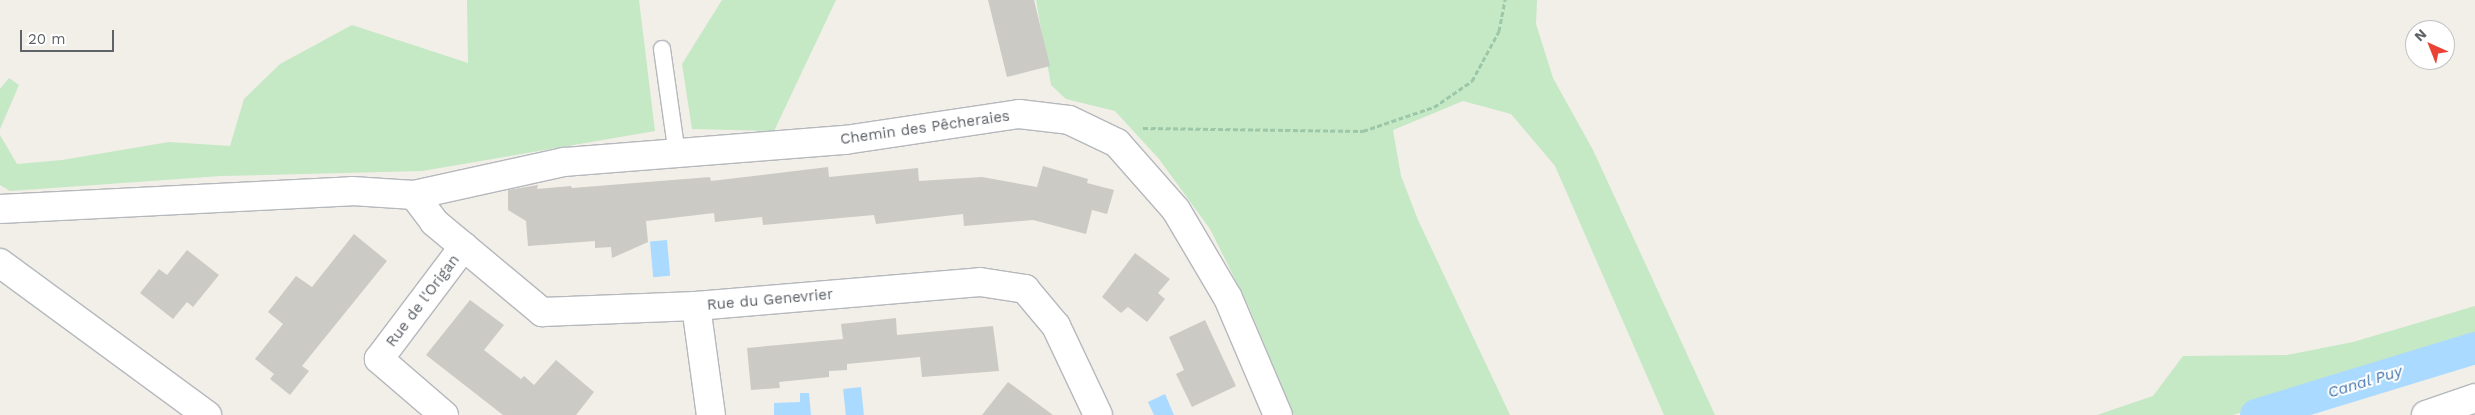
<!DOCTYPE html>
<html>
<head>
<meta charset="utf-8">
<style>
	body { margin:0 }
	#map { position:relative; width:2475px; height:415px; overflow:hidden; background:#f1efe8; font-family:"Work Sans",sans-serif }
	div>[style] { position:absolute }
	.green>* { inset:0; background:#c5e8c5 }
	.water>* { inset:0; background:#aadaff; transform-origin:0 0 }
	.canal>* { height:32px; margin:-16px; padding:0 16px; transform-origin:16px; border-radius:16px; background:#aadaff }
	.building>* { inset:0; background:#cccac5 }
	.path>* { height:3px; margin-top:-1.5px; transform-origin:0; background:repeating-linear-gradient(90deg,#9cc7a9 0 5px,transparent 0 7.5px) }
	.roads { filter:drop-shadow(1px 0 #b5b8bc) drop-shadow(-1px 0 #b5b8bc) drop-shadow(0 1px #b5b8bc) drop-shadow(0 -1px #b5b8bc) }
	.lane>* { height:16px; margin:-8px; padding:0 8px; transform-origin:8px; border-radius:8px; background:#fff }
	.street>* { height:28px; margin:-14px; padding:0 14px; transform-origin:14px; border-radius:14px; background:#fff }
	span { translate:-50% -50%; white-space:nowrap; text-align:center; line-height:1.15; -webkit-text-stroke:4px #fff; paint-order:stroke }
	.street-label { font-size:15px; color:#5f6368 }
	.water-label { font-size:16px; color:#4174aa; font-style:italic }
	.north { position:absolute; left:2405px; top:20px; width:50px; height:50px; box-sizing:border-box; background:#fff; border:1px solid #bfc1c3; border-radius:50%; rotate:316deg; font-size:14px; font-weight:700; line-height:20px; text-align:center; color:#5f6368 }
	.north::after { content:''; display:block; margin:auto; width:18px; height:22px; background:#ea4335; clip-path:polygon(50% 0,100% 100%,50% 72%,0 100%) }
	.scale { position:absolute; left:20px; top:30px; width:94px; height:22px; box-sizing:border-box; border:2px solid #5f6368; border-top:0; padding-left:6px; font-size:15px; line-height:18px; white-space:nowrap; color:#5f6368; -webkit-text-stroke:4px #fff; paint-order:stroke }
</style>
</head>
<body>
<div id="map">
	<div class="green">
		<div style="clip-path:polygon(467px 0,639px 0,655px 131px,422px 171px,221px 176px,10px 191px,0 185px,0 135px,17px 164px,62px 160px,169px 142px,230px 146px,244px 99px,280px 64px,352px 25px,468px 63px)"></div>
		<div style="clip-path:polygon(722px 0,836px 0,774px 131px,692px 129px,682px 64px)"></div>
		<div style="clip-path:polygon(1036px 0,1537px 0,1536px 24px,1553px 78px,1593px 150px,1715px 415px,1664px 415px,1555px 166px,1511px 114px,1463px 101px,1393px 130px,1401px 176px,1418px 220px,1510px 415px,1294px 415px,1248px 305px,1210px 229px,1159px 159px,1115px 111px,1066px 99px,1051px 85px)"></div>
		<div style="clip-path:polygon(9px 78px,19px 85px,0 129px,0 89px)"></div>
		<div style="clip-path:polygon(2475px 306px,2475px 341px,2233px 415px,2097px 415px,2153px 396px,2183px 356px,2287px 355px,2353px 342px)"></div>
	</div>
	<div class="water">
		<div style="left:667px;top:240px;width:36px;height:17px;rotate:85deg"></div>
		<div style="left:861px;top:387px;width:28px;height:18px;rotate:84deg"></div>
		<div style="clip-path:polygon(800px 393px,809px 393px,811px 415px,774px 415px,774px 403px,800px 402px)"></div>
		<div style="clip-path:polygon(1165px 394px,1174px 415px,1154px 415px,1148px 402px)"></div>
	</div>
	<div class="canal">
		<div style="left:2256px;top:415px;width:229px;rotate:-17deg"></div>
	</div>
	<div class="building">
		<div style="clip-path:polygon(988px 0,1034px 0,1050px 66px,1007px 77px)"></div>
		<div style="clip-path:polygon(1043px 166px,1088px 179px,1087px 183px,1114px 190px,1107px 214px,1092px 210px,1086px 234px,1033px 220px,964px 226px,963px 214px,876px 224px,874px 215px,763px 225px,762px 217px,715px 222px,714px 213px,646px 221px,648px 242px,612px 258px,611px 247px,595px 248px,595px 241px,528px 246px,526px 221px,508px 210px,508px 190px,538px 185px,537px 189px,571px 186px,572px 188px,710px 177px,711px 181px,828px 167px,829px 177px,918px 168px,919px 181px,982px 177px,1037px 187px)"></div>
		<div style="clip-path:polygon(354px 234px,387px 261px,302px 366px,309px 371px,290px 395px,270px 379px,274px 374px,255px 359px,283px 324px,268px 312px,296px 276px,312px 287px)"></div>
		<div style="clip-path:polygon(187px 250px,219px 275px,193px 307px,187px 302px,173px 319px,140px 293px,159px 269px,167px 275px)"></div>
		<div style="clip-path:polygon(1135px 253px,1170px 279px,1158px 293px,1165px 299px,1147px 322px,1128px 307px,1121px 313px,1102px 297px)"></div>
		<div style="clip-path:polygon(470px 300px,504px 325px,484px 350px,521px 379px,524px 376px,534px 385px,556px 360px,594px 392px,576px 415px,503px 415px,426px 355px)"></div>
		<div style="clip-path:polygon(896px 318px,897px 335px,993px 326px,999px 371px,922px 377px,920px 357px,847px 364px,847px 370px,829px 371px,829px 377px,779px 382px,780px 388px,751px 390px,747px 348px,843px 339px,841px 324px)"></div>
		<div style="clip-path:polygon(1205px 320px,1236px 386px,1192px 407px,1176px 374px,1184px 370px,1169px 337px)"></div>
		<div style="clip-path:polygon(1008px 382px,1053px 415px,982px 415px)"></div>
	</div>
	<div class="path">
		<div style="left:1143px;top:128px;width:220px;rotate:0.8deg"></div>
		<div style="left:1363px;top:131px;width:75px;rotate:-18.7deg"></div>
		<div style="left:1434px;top:107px;width:46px;rotate:-34.4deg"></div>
		<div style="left:1472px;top:81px;width:57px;rotate:-61.6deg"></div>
		<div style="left:1499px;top:31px;width:32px;rotate:-79deg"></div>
	</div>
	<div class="roads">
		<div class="lane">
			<div style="left:662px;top:49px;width:106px;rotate:81.9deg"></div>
		</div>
		<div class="street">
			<div style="left:414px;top:195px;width:34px;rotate:53deg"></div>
			<div style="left:434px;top:222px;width:141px;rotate:39.8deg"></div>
			<div style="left:542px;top:312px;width:154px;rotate:-2.2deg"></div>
			<div style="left:696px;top:306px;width:285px;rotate:-4.8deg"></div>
			<div style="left:980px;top:282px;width:46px;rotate:8.8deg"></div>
			<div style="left:1025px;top:289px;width:48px;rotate:50deg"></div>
			<div style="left:1056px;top:326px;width:98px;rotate:64.7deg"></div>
			<div style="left:0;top:209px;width:352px;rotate:-2.9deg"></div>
			<div style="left:352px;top:191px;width:62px;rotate:3.7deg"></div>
			<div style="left:414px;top:195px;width:154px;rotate:-12.4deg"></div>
			<div style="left:564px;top:162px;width:282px;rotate:-4.5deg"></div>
			<div style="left:845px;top:140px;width:176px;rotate:-8.5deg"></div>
			<div style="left:1019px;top:114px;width:50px;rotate:6.8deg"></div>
			<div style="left:1069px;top:120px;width:53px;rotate:25.6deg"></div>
			<div style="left:1117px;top:143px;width:89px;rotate:48.6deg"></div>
			<div style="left:1176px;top:210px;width:102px;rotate:59.4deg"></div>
			<div style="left:1228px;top:298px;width:127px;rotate:66.9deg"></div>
			<div style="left:0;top:263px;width:257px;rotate:36.3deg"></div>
			<div style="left:696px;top:306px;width:110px;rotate:82.2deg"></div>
			<div style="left:444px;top:415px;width:86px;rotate:-139.3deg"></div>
			<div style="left:379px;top:359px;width:141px;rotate:-53deg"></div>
			<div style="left:2426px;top:415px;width:52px;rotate:-19.1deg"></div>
		</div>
	</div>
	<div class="street-label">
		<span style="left:925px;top:128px;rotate:-8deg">Chemin des Pêcheraies</span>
		<span style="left:770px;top:300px;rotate:-5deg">Rue du Genevrier</span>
		<span style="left:423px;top:301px;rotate:-53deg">Rue de l'Origan</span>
	</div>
	<div class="water-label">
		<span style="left:2365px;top:382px;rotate:-17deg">Canal Puy</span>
	</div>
	<div class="north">N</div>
	<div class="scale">20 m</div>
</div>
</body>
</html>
